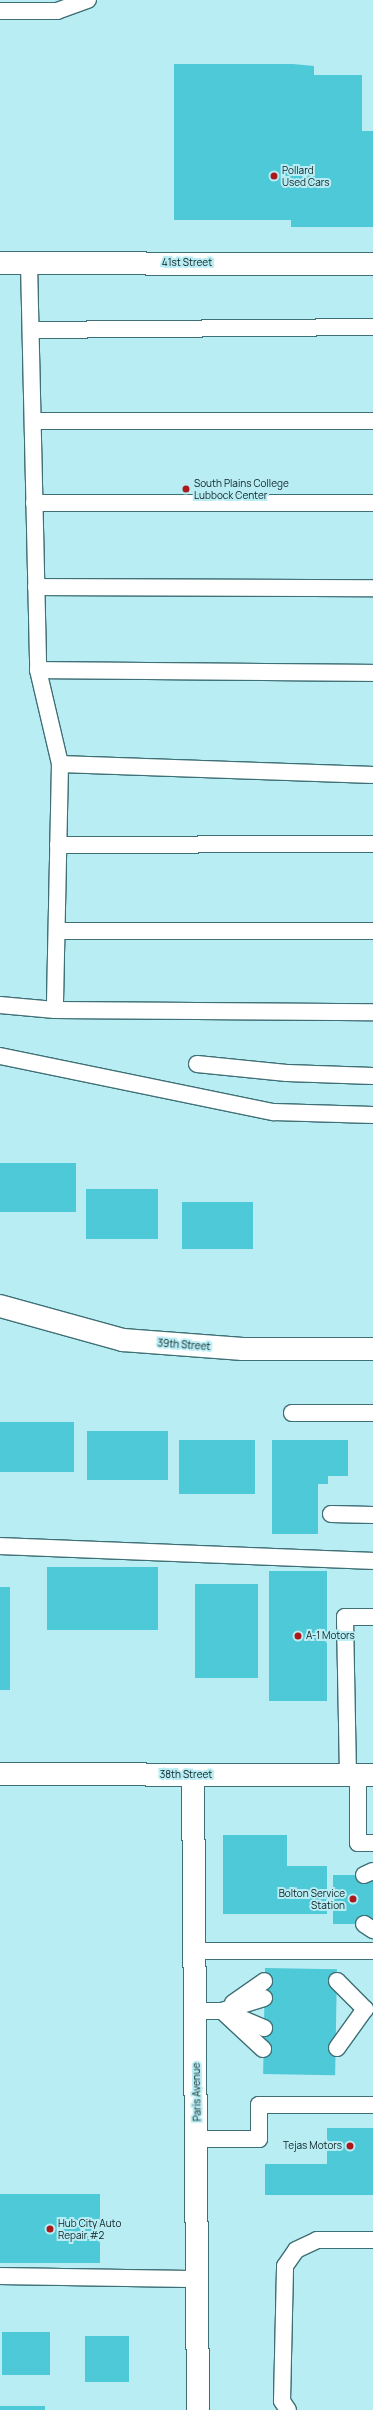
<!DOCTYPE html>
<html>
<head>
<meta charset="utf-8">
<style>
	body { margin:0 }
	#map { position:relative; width:373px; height:2410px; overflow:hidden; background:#b9edf4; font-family:Manrope,sans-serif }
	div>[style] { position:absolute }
	.building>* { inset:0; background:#4ec9d7; transform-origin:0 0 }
	.roads { filter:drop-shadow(1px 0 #3f7076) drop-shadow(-1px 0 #3f7076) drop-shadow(0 1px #3f7076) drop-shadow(0 -1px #3f7076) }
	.service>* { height:16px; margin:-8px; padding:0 8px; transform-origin:8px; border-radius:8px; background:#fff }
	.minor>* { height:22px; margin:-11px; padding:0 11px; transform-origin:11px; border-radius:11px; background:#fff }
	.dots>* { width:11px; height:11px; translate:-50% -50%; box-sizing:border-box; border:2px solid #b9edf4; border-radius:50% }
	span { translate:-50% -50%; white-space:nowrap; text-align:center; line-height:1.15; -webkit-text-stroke:4px #b9edf4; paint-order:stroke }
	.poi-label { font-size:10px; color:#0c2023 }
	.left { translate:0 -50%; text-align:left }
	.right { translate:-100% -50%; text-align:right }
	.street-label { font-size:10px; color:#0c2023 }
</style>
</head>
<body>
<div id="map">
	<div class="building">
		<div style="clip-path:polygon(174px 64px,293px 64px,314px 66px,314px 75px,362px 75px,362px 131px,373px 131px,373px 227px,291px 227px,291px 220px,174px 220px)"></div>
		<div style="left:0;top:1163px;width:76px;height:49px"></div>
		<div style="left:86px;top:1189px;width:72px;height:50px"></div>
		<div style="left:182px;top:1202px;width:71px;height:47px"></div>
		<div style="left:0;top:1422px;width:74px;height:50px"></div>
		<div style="left:87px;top:1431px;width:81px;height:49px"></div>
		<div style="left:179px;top:1440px;width:76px;height:54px"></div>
		<div style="clip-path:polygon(272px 1440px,348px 1440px,348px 1476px,328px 1476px,328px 1484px,318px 1484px,318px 1534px,272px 1534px)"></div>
		<div style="left:47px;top:1567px;width:111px;height:63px"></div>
		<div style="left:269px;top:1571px;width:58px;height:130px"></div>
		<div style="left:195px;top:1584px;width:63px;height:94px"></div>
		<div style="left:0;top:1587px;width:10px;height:103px"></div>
		<div style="clip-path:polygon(223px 1835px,287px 1835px,287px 1866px,327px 1866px,327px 1914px,223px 1914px)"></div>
		<div style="left:333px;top:1875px;width:40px;height:49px"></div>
		<div style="left:265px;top:1968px;width:72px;height:106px;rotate:1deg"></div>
		<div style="clip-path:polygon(327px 2128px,373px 2128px,373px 2195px,265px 2195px,265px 2164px,327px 2164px)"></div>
		<div style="left:0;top:2194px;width:100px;height:69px"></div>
		<div style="left:2px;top:2332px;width:48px;height:43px"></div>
		<div style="left:85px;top:2336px;width:44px;height:46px"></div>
		<div style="left:0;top:2406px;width:45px;height:4px"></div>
	</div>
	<div class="roads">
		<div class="service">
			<div style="left:0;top:11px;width:57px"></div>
			<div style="left:57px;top:11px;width:33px;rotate:-20deg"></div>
			<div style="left:29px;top:263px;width:407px;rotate:88.7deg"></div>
			<div style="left:38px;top:670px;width:97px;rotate:76.8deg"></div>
			<div style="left:60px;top:764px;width:313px;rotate:2deg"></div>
			<div style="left:31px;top:330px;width:342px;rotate:-0.5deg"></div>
			<div style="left:33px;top:421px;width:340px"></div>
			<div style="left:34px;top:503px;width:339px"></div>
			<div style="left:36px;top:587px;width:337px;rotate:0.2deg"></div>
			<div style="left:38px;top:670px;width:335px;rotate:0.5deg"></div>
			<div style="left:60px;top:764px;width:246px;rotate:91.2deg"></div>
			<div style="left:55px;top:1010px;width:318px;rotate:0.4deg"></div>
			<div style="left:58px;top:845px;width:315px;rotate:-0.2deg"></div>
			<div style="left:57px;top:931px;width:316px"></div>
			<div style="left:0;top:1005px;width:55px;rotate:5.2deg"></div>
			<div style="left:0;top:1056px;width:280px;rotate:11.6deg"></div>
			<div style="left:274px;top:1112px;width:99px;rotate:1.7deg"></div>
			<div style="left:197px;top:1064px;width:90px;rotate:5.7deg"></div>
			<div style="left:287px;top:1073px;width:86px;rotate:2deg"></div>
			<div style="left:292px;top:1413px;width:81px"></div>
			<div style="left:331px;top:1514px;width:42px;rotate:1.4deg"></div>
			<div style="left:0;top:1546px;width:373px;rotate:2.3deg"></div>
			<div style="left:348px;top:1775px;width:158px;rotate:-91.1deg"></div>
			<div style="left:345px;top:1617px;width:28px"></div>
			<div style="left:358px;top:1775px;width:68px;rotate:90deg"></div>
			<div style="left:358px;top:1843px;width:15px"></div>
			<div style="left:364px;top:1875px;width:10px;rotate:-24deg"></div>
			<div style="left:364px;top:1924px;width:11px;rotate:34deg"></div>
			<div style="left:195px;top:1951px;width:178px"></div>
			<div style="left:337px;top:1981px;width:40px;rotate:45deg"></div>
			<div style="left:233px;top:2003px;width:38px;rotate:-35deg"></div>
			<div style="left:196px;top:2011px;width:26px"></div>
			<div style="left:222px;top:2011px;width:44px;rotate:-17.2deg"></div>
			<div style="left:222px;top:2011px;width:56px;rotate:42.8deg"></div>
			<div style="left:231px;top:2014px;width:36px;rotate:23deg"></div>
			<div style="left:337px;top:2048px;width:48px;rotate:-54.3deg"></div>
			<div style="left:197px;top:2139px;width:62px"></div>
			<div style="left:259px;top:2139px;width:34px;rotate:-90deg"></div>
			<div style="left:259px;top:2105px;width:114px"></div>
			<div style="left:0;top:2276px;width:198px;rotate:0.9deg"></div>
			<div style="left:288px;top:2410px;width:11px;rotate:-124deg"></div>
			<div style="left:282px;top:2401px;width:135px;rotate:-88.7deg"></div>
			<div style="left:285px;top:2266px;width:19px;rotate:-55deg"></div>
			<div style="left:296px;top:2250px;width:23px;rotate:-25deg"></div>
			<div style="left:317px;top:2240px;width:56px"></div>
		</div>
		<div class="minor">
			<div style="left:0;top:263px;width:373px;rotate:0.2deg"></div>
			<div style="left:0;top:1306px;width:128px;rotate:15.5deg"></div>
			<div style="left:123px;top:1340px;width:120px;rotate:4.3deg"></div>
			<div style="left:243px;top:1349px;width:130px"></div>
			<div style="left:0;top:1774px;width:373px;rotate:0.2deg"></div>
			<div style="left:193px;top:1775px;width:635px;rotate:89.55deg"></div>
		</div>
	</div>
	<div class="dots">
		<div style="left:274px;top:176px;background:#ac191d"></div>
		<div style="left:186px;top:489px;background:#ac191d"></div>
		<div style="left:298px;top:1636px;background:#ac191d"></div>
		<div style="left:353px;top:1899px;background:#ac191d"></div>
		<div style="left:350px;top:2146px;background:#ac191d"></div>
		<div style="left:50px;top:2229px;background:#ac191d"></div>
	</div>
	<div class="poi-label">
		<span class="left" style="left:282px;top:176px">Pollard<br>Used Cars</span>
		<span class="left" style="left:194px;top:489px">South Plains College<br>Lubbock Center</span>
		<span class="left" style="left:306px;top:1636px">A-1 Motors</span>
		<span class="right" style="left:345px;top:1899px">Bolton Service<br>Station</span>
		<span class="right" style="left:342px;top:2146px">Tejas Motors</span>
		<span class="left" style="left:58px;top:2229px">Hub City Auto<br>Repair #2</span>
	</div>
	<div class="street-label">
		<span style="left:187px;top:263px">41st Street</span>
		<span style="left:184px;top:1345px;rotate:4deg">39th Street</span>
		<span style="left:186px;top:1775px">38th Street</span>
		<span style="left:197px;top:2092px;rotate:-91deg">Paris Avenue</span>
	</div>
</div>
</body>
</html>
